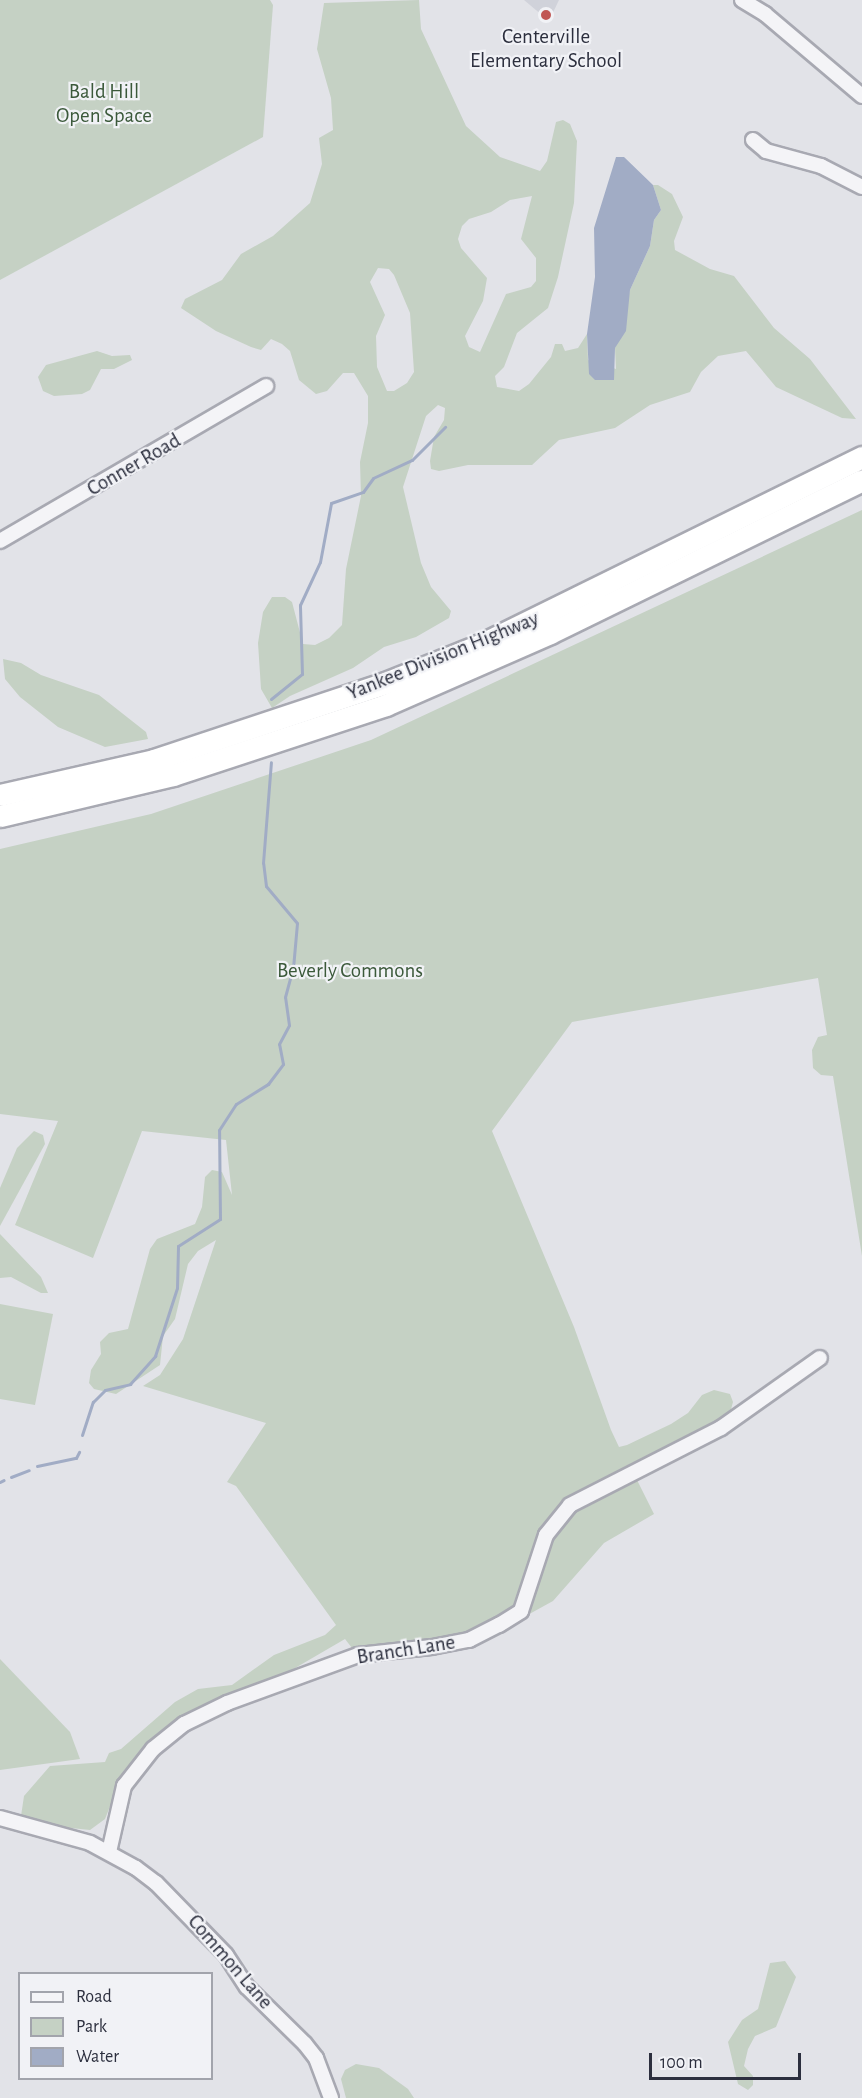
<!DOCTYPE html>
<html>
<head>
<meta charset="utf-8">
<style>
	body { margin:0 }
	#map { position:relative; width:862px; height:2098px; overflow:hidden; background:#e2e3e8; font-family:"Alegreya Sans",sans-serif }
	div>[style] { position:absolute }
	.built>* { inset:0; background:#d0d2da }
	.green>* { inset:0; background:#c5d1c4 }
	.water>* { inset:0; background:#a1acc5 }
	.stream>* { height:3px; margin:-1.5px; padding:0 1.5px; transform-origin:1.5px; border-radius:1.5px; background:#a1acc5 }
	.roads { filter:drop-shadow(2px 0 #a8a9b2) drop-shadow(-2px 0 #a8a9b2) drop-shadow(0 2px #a8a9b2) drop-shadow(0 -2px #a8a9b2) }
	.minor>* { height:14px; margin:-7px; padding:0 7px; transform-origin:7px; border-radius:7px; background:#f4f4f7 }
	.highway>* { height:21px; margin:-10.5px; padding:0 10.5px; transform-origin:10.5px; border-radius:10.5px; background:#fff }
	.dots>* { width:16px; height:16px; translate:-50% -50%; box-sizing:border-box; border:3px solid #f1f2f6; border-radius:50% }
	span { translate:-50% -50%; white-space:nowrap; text-align:center; line-height:1.15; -webkit-text-stroke:4.5px #f1f2f6; paint-order:stroke }
	.poi-label { font-size:21px; color:#2c2f3e }
	.park-label { font-size:21px; color:#3b593a }
	.street-label { font-size:21px; color:#2c2f3e }
	.legend { position:absolute; left:18px; top:1972px; width:195px; height:108px; box-sizing:border-box; background:#f1f2f6; border:2px solid #a2a4ac; margin:0; padding:8px 10px; list-style:none; font-size:18px; color:#2c2f3e }
	.legend li { display:flex; align-items:center; gap:12px; height:30px }
	.legend b { width:30px; border:2px solid #a2a4ac }
	.scale { position:absolute; left:649px; top:2053px; width:152px; height:27px; box-sizing:border-box; border:3px solid #2c2f3e; border-top:0; padding-left:8px; font-size:18px; line-height:21px; white-space:nowrap; color:#2c2f3e; -webkit-text-stroke:4px #f1f2f6; paint-order:stroke }
</style>
</head>
<body>
<div id="map">
	<div class="built">
		<div style="clip-path:polygon(524px 0,559px 0,549px 21px)"></div>
	</div>
	<div class="green">
		<div style="clip-path:polygon(0 0,270px 0,273px 5px,263px 137px,0 280px)"></div>
		<div style="clip-path:polygon(evenodd,419px 0,421px 29px,466px 126px,500px 157px,540px 171px,547px 161px,556px 122px,563px 120px,570px 124px,577px 141px,574px 203px,558px 277px,548px 308px,517px 333px,504px 367px,495px 376px,497px 387px,519px 391px,529px 384px,551px 357px,555px 344px,562px 344px,565px 351px,578px 348px,587px 334px,588px 360px,616px 369px,615px 348px,630px 290px,650px 246px,654px 220px,661px 210px,653px 185px,658px 185px,672px 194px,683px 217px,674px 241px,675px 250px,710px 269px,734px 276px,774px 328px,810px 359px,856px 419px,842px 418px,776px 387px,746px 351px,718px 356px,701px 372px,690px 392px,650px 405px,615px 428px,559px 440px,532px 465px,468px 465px,439px 471px,431px 469px,430px 461px,434px 437px,444px 420px,445px 408px,438px 405px,426px 416px,403px 487px,421px 563px,431px 587px,451px 611px,449px 618px,416px 637px,384px 647px,353px 668px,290px 696px,272px 708px,261px 689px,258px 643px,263px 612px,272px 597px,285px 597px,292px 602px,303px 644px,315px 645px,329px 638px,342px 625px,346px 569px,361px 496px,360px 462px,368px 423px,368px 396px,354px 373px,343px 373px,327px 391px,316px 394px,299px 380px,290px 351px,282px 344px,271px 339px,261px 350px,251px 347px,216px 331px,181px 308px,185px 299px,222px 280px,241px 254px,273px 236px,310px 203px,322px 164px,319px 138px,333px 130px,331px 98px,317px 49px,324px 3px,419px 0,532px 196px,521px 239px,536px 258px,536px 281px,531px 287px,506px 294px,480px 352px,469px 347px,465px 336px,483px 301px,487px 278px,461px 248px,458px 239px,462px 226px,469px 219px,491px 212px,510px 200px,532px 196px,419px 0,378px 268px,389px 269px,394px 275px,410px 313px,414px 372px,407px 383px,394px 391px,387px 391px,377px 367px,376px 336px,385px 315px,370px 282px,378px 268px)"></div>
		<div style="clip-path:polygon(97px 351px,112px 356px,130px 355px,132px 360px,114px 369px,101px 369px,90px 390px,82px 394px,54px 396px,43px 391px,38px 377px,46px 365px)"></div>
		<div style="clip-path:polygon(862px 510px,862px 1256px,833px 1076px,821px 1075px,813px 1068px,812px 1050px,818px 1037px,827px 1035px,818px 978px,572px 1022px,492px 1131px,574px 1327px,611px 1430px,619px 1447px,627px 1445px,671px 1424px,688px 1413px,702px 1395px,714px 1390px,730px 1394px,733px 1402px,730px 1413px,717px 1425px,635px 1476px,654px 1514px,604px 1543px,553px 1601px,491px 1635px,352px 1648px,345px 1639px,278px 1678px,192px 1711px,141px 1760px,125px 1769px,105px 1819px,90px 1830px,42px 1825px,21px 1816px,24px 1796px,50px 1766px,105px 1762px,109px 1753px,121px 1749px,175px 1702px,198px 1689px,232px 1685px,274px 1655px,325px 1635px,336px 1625px,236px 1486px,227px 1482px,266px 1423px,143px 1386px,160px 1375px,183px 1339px,216px 1240px,198px 1251px,188px 1264px,175px 1319px,163px 1336px,160px 1365px,116px 1394px,94px 1389px,89px 1383px,91px 1370px,101px 1354px,100px 1342px,109px 1333px,128px 1329px,150px 1249px,157px 1239px,195px 1224px,202px 1207px,205px 1177px,212px 1170px,222px 1172px,232px 1195px,226px 1140px,142px 1131px,93px 1258px,15px 1225px,58px 1121px,0 1114px,0 849px,151px 814px,371px 740px)"></div>
		<div style="clip-path:polygon(3px 659px,21px 663px,41px 675px,99px 695px,146px 732px,148px 739px,105px 747px,58px 727px,20px 697px,5px 679px)"></div>
		<div style="clip-path:polygon(34px 1131px,43px 1135px,45px 1144px,0 1226px,0 1188px,17px 1148px)"></div>
		<div style="clip-path:polygon(0 1234px,41px 1277px,48px 1293px,41px 1293px,11px 1277px,0 1278px)"></div>
		<div style="clip-path:polygon(0 1304px,53px 1314px,35px 1405px,0 1399px)"></div>
		<div style="clip-path:polygon(0 1659px,70px 1732px,80px 1759px,0 1770px)"></div>
		<div style="clip-path:polygon(785px 1961px,796px 1977px,776px 2027px,755px 2036px,748px 2049px,744px 2066px,753px 2076px,753px 2085px,748px 2090px,738px 2084px,728px 2042px,742px 2020px,758px 2009px,770px 1963px)"></div>
		<div style="clip-path:polygon(356px 2064px,379px 2068px,408px 2089px,414px 2098px,346px 2098px,341px 2079px,345px 2070px)"></div>
	</div>
	<div class="water">
		<div style="clip-path:polygon(616px 157px,624px 157px,653px 185px,661px 210px,654px 220px,650px 246px,630px 290px,626px 331px,615px 348px,614px 380px,595px 380px,589px 374px,587px 334px,595px 277px,594px 228px)"></div>
	</div>
	<div class="stream">
		<div style="left:271px;top:699px;width:40px;rotate:-39deg"></div>
		<div style="left:302px;top:674px;width:69px;rotate:-91.7deg"></div>
		<div style="left:300px;top:605px;width:47px;rotate:-65.1deg"></div>
		<div style="left:320px;top:562px;width:60px;rotate:-79.4deg"></div>
		<div style="left:331px;top:503px;width:34px;rotate:-19deg"></div>
		<div style="left:363px;top:492px;width:17px;rotate:-54deg"></div>
		<div style="left:373px;top:478px;width:43px;rotate:-24.8deg"></div>
		<div style="left:412px;top:460px;width:47px;rotate:-45deg"></div>
		<div style="left:82px;top:1435px;width:35px;rotate:-72deg"></div>
		<div style="left:93px;top:1402px;width:17px;rotate:-45deg"></div>
		<div style="left:105px;top:1390px;width:26px;rotate:-13deg"></div>
		<div style="left:130px;top:1384px;width:38px;rotate:-48deg"></div>
		<div style="left:155px;top:1356px;width:71px;rotate:-72.1deg"></div>
		<div style="left:177px;top:1288px;width:42px;rotate:-88.6deg"></div>
		<div style="left:178px;top:1246px;width:50px;rotate:-32.7deg"></div>
		<div style="left:220px;top:1219px;width:89px;rotate:-90.6deg"></div>
		<div style="left:219px;top:1130px;width:31px;rotate:-57deg"></div>
		<div style="left:236px;top:1104px;width:38px;rotate:-32deg"></div>
		<div style="left:268px;top:1084px;width:25px;rotate:-53deg"></div>
		<div style="left:283px;top:1064px;width:20px;rotate:-101deg"></div>
		<div style="left:279px;top:1044px;width:21px;rotate:-62deg"></div>
		<div style="left:289px;top:1025px;width:28px;rotate:-98deg"></div>
		<div style="left:285px;top:997px;width:30px;rotate:-75deg"></div>
		<div style="left:293px;top:968px;width:45px;rotate:-84.9deg"></div>
		<div style="left:297px;top:923px;width:48px;rotate:-130deg"></div>
		<div style="left:266px;top:886px;width:23px;rotate:-97deg"></div>
		<div style="left:263px;top:863px;width:101px;rotate:-85.5deg"></div>
		<div style="left:37px;top:1466px;width:40px;rotate:-12deg"></div>
		<div style="left:76px;top:1458px;width:7px;rotate:-63deg"></div>
		<div style="left:11px;top:1477px;width:19px;rotate:-21deg"></div>
		<div style="left:0;top:1482px;width:4px;rotate:-27deg"></div>
	</div>
	<div class="roads">
		<div class="minor">
			<div style="left:742px;top:0;width:27px;rotate:31deg"></div>
			<div style="left:765px;top:14px;width:127px;rotate:40.2deg"></div>
			<div style="left:753px;top:140px;width:17px;rotate:40deg"></div>
			<div style="left:766px;top:151px;width:57px;rotate:15.3deg"></div>
			<div style="left:821px;top:166px;width:46px;rotate:27.1deg"></div>
			<div style="left:0;top:541px;width:308px;rotate:-30.2deg"></div>
			<div style="left:0;top:1818px;width:93px;rotate:15.5deg"></div>
			<div style="left:90px;top:1843px;width:52px;rotate:28.5deg"></div>
			<div style="left:136px;top:1868px;width:25px;rotate:37deg"></div>
			<div style="left:156px;top:1883px;width:100px;rotate:45.8deg"></div>
			<div style="left:226px;top:1955px;width:38px;rotate:57deg"></div>
			<div style="left:247px;top:1987px;width:81px;rotate:44.5deg"></div>
			<div style="left:305px;top:2044px;width:18px;rotate:52deg"></div>
			<div style="left:316px;top:2058px;width:43px;rotate:69.4deg"></div>
			<div style="left:109px;top:1852px;width:68px;rotate:-77.2deg"></div>
			<div style="left:124px;top:1786px;width:47px;rotate:-51.9deg"></div>
			<div style="left:153px;top:1749px;width:40px;rotate:-39deg"></div>
			<div style="left:184px;top:1724px;width:48px;rotate:-26deg"></div>
			<div style="left:227px;top:1703px;width:140px;rotate:-20.1deg"></div>
			<div style="left:358px;top:1655px;width:74px;rotate:-6.2deg"></div>
			<div style="left:432px;top:1647px;width:38px;rotate:-11deg"></div>
			<div style="left:469px;top:1640px;width:34px;rotate:-27deg"></div>
			<div style="left:499px;top:1625px;width:26px;rotate:-32deg"></div>
			<div style="left:521px;top:1611px;width:80px;rotate:-71.8deg"></div>
			<div style="left:546px;top:1535px;width:38px;rotate:-51deg"></div>
			<div style="left:570px;top:1505px;width:169px;rotate:-27deg"></div>
			<div style="left:721px;top:1428px;width:121px;rotate:-35.3deg"></div>
		</div>
		<div class="highway">
			<div style="left:0;top:795px;width:158px;rotate:-12.8deg"></div>
			<div style="left:154px;top:760px;width:243px;rotate:-18.4deg"></div>
			<div style="left:385px;top:683px;width:102px;rotate:-21.8deg"></div>
			<div style="left:480px;top:645px;width:426px;rotate:-26.2deg"></div>
			<div style="left:0;top:816px;width:178px;rotate:-13.3deg"></div>
			<div style="left:173px;top:775px;width:224px;rotate:-18.2deg"></div>
			<div style="left:386px;top:705px;width:179px;rotate:-23.7deg"></div>
			<div style="left:550px;top:633px;width:347px;rotate:-26.1deg"></div>
		</div>
	</div>
	<div class="dots">
		<div style="left:546px;top:15px;background:#c05654"></div>
	</div>
	<div class="poi-label">
		<span style="left:546px;top:49px">Centerville<br>Elementary School</span>
	</div>
	<div class="park-label">
		<span style="left:104px;top:104px">Bald Hill<br>Open Space</span>
		<span style="left:350px;top:971px">Beverly Commons</span>
	</div>
	<div class="street-label">
		<span style="left:134px;top:465px;rotate:-30deg">Conner Road</span>
		<span style="left:443px;top:656px;rotate:-22deg">Yankee Division Highway</span>
		<span style="left:406px;top:1650px;rotate:-9deg">Branch Lane</span>
		<span style="left:230px;top:1962px;rotate:49deg">Common Lane</span>
	</div>
	<ul class="legend">
	<li><b style="height:8px;background:#f4f4f7"></b>Road</li>
	<li><b style="height:16px;background:#c5d1c4"></b>Park</li>
	<li><b style="height:16px;background:#a1acc5"></b>Water</li>
	</ul>
	<div class="scale">100 m</div>
</div>
</body>
</html>
